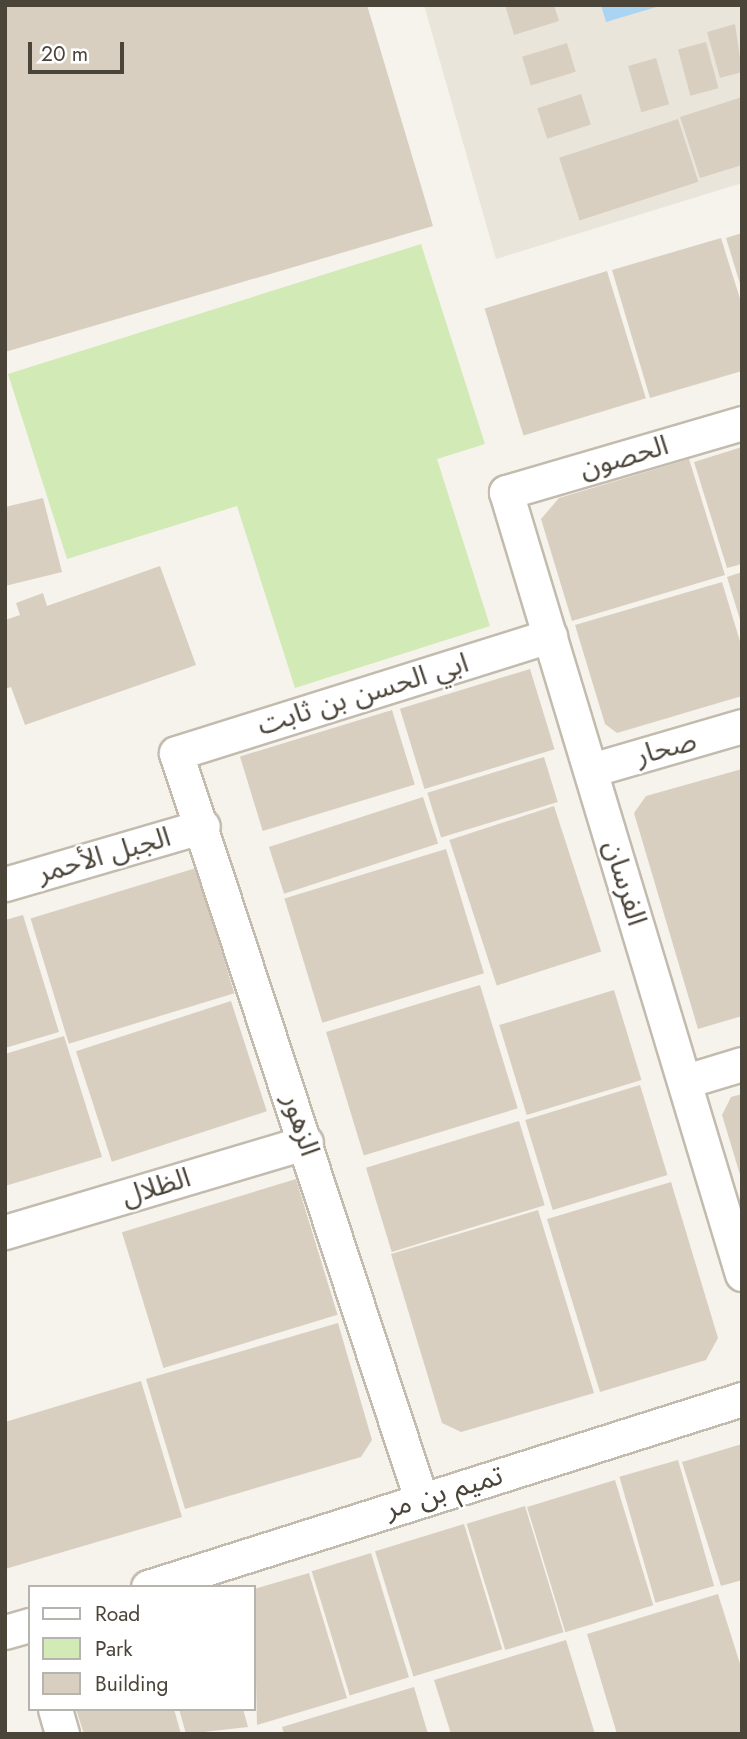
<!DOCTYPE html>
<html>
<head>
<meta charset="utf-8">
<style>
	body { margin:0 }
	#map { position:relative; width:747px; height:1739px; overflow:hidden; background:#f6f3ec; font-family:Jost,"Noto Sans Arabic",sans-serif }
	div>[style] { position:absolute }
	.residential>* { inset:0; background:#eae5da }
	.green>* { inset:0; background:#d2eab5 }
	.water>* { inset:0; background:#a9d4f2 }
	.building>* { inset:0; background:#d8cfc1; transform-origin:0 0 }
	.roads { filter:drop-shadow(2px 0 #c2bbae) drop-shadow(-2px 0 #c2bbae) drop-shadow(0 2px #c2bbae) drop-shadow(0 -2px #c2bbae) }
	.street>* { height:33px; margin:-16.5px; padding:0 16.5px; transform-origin:16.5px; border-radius:16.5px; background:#fff }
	span { translate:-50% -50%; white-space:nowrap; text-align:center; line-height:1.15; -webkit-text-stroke:5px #fff; paint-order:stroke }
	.street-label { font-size:28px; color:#4b4439 }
	.frame { position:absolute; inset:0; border:7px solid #4b4439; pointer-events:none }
	.legend { position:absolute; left:28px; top:1585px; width:228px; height:126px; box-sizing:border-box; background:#fff; border:2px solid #b7b4b0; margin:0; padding:9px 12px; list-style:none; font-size:21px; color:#4b4439 }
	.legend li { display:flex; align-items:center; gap:14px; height:35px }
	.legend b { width:35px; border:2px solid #b7b4b0 }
	.scale { position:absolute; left:28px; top:42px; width:96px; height:32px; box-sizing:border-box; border:4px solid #4b4439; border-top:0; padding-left:9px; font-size:21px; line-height:24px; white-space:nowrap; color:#4b4439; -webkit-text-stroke:5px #fff; paint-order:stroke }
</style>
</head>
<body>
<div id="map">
	<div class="residential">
		<div style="clip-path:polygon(424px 5px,742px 5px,742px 183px,496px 259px)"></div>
	</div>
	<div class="green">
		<div style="clip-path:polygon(421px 244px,485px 444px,437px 459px,490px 626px,295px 688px,237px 506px,67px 559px,8px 374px)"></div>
	</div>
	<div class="water">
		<div style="clip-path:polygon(601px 5px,663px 5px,606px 22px)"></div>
	</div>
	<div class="building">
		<div style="clip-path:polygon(5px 5px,367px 5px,433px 226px,5px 352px)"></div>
		<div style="clip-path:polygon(505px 5px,554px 5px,559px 21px,514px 35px)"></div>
		<div style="clip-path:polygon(735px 24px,742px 72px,720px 78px,707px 32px)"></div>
		<div style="left:706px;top:42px;width:48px;height:29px;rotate:75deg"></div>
		<div style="left:567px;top:43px;width:30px;height:47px;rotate:73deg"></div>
		<div style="left:656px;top:58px;width:48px;height:29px;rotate:74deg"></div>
		<div style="left:581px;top:94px;width:32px;height:46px;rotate:72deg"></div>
		<div style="clip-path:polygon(742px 97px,742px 165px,700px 178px,680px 117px)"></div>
		<div style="left:678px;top:119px;width:66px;height:125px;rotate:72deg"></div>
		<div style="clip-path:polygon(742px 233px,742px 287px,741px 287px,726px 238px)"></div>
		<div style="clip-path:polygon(721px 238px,742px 305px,742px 371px,650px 398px,612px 270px)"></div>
		<div style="left:607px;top:271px;width:133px;height:128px;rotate:73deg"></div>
		<div style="clip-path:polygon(742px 447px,742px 564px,727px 568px,694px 462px)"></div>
		<div style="clip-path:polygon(689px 459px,725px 575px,572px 621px,541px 519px,559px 498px)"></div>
		<div style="clip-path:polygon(43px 498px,62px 572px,5px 586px,5px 507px)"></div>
		<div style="clip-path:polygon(160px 566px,196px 665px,25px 725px,11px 687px,5px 689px,5px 620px,20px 615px,16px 603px,43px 593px,47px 606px)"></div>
		<div style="clip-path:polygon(742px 572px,742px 623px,741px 623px,727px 577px)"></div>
		<div style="clip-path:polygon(722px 582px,742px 648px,742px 696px,617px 733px,605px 724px,575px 625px)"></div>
		<div style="left:530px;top:669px;width:84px;height:136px;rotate:73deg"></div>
		<div style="left:392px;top:710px;width:78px;height:159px;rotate:73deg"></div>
		<div style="left:544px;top:757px;width:47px;height:122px;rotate:73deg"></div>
		<div style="clip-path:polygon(742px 769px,742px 1016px,698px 1029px,634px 813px,646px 796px)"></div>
		<div style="left:423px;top:797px;width:49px;height:162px;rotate:72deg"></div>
		<div style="left:554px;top:806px;width:153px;height:110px;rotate:72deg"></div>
		<div style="left:446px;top:849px;width:130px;height:169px;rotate:73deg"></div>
		<div style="left:196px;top:868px;width:131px;height:173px;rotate:73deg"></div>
		<div style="clip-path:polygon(23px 915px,59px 1032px,5px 1048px,5px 920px)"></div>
		<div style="left:480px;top:985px;width:129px;height:161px;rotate:73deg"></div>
		<div style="left:614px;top:990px;width:94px;height:120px;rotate:73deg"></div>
		<div style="left:231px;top:1001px;width:116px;height:163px;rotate:72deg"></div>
		<div style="clip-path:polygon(64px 1036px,102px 1157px,5px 1186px,5px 1054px)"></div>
		<div style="left:640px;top:1085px;width:94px;height:120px;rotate:73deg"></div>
		<div style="clip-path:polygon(742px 1094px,742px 1178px,741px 1178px,722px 1115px,731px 1097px)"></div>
		<div style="left:519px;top:1121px;width:88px;height:160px;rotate:73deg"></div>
		<div style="left:296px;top:1179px;width:142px;height:182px;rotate:73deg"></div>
		<div style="clip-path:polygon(671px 1182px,718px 1338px,706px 1360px,600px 1392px,547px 1219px)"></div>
		<div style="clip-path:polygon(538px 1210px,594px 1393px,461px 1432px,442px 1423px,391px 1254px)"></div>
		<div style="clip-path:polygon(338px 1323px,372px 1440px,361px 1457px,185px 1509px,146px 1379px)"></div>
		<div style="clip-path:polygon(141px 1381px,182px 1517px,5px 1569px,5px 1422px)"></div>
		<div style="clip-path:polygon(742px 1444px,742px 1580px,721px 1586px,682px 1462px)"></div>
		<div style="left:678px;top:1460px;width:131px;height:61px;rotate:74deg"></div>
		<div style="left:615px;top:1480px;width:131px;height:92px;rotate:73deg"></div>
		<div style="left:525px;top:1506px;width:132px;height:61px;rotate:73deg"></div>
		<div style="left:464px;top:1524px;width:131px;height:93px;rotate:73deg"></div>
		<div style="left:371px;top:1553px;width:130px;height:62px;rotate:73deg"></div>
		<div style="clip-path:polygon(309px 1573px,347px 1698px,257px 1725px,254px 1589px)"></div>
		<div style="clip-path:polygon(718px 1594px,742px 1670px,742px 1734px,617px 1734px,587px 1634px)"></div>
		<div style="clip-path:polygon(566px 1640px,595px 1734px,451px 1734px,434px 1680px)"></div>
		<div style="clip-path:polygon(414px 1687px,428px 1734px,284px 1734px,282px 1727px)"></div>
		<div style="clip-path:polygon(76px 1709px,174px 1709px,181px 1734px,84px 1734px)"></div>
		<div style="clip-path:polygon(179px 1709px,243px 1709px,248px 1727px,186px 1734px)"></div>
	</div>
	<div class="roads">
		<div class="street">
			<div style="left:742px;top:423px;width:246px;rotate:163.7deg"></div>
			<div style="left:506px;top:492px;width:817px;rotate:73.21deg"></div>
			<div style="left:591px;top:770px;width:157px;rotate:-16.2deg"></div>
			<div style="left:5px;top:884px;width:206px;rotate:-16.3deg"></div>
			<div style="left:686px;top:1081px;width:59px;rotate:-16.9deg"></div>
			<div style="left:5px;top:1232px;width:314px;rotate:-16.6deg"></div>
			<div style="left:421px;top:1499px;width:785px;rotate:-108.18deg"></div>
			<div style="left:176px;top:753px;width:392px;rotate:-17.4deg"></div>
			<div style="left:148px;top:1587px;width:623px;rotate:-17.56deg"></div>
			<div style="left:5px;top:1632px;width:26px;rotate:-16deg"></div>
			<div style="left:55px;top:1709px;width:26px;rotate:74deg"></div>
		</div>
	</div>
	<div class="street-label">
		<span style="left:624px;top:457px;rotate:-16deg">الحصون</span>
		<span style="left:363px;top:694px;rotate:-17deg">ابي الحسن بن ثابت</span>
		<span style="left:666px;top:748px;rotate:-16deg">صحار</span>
		<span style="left:104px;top:855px;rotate:-16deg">الجبل الأحمر</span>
		<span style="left:625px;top:883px;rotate:73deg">الفرسان</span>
		<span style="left:301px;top:1125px;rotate:72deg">الزهور</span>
		<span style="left:156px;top:1187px;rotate:-17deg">الظلال</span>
		<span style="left:444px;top:1492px;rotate:-17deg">تميم بن مر</span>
	</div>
	<div class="frame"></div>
	<ul class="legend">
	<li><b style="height:9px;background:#fff"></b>Road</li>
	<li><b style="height:19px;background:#d2eab5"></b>Park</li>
	<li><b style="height:19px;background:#d8cfc1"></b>Building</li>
	</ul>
	<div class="scale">20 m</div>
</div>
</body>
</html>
